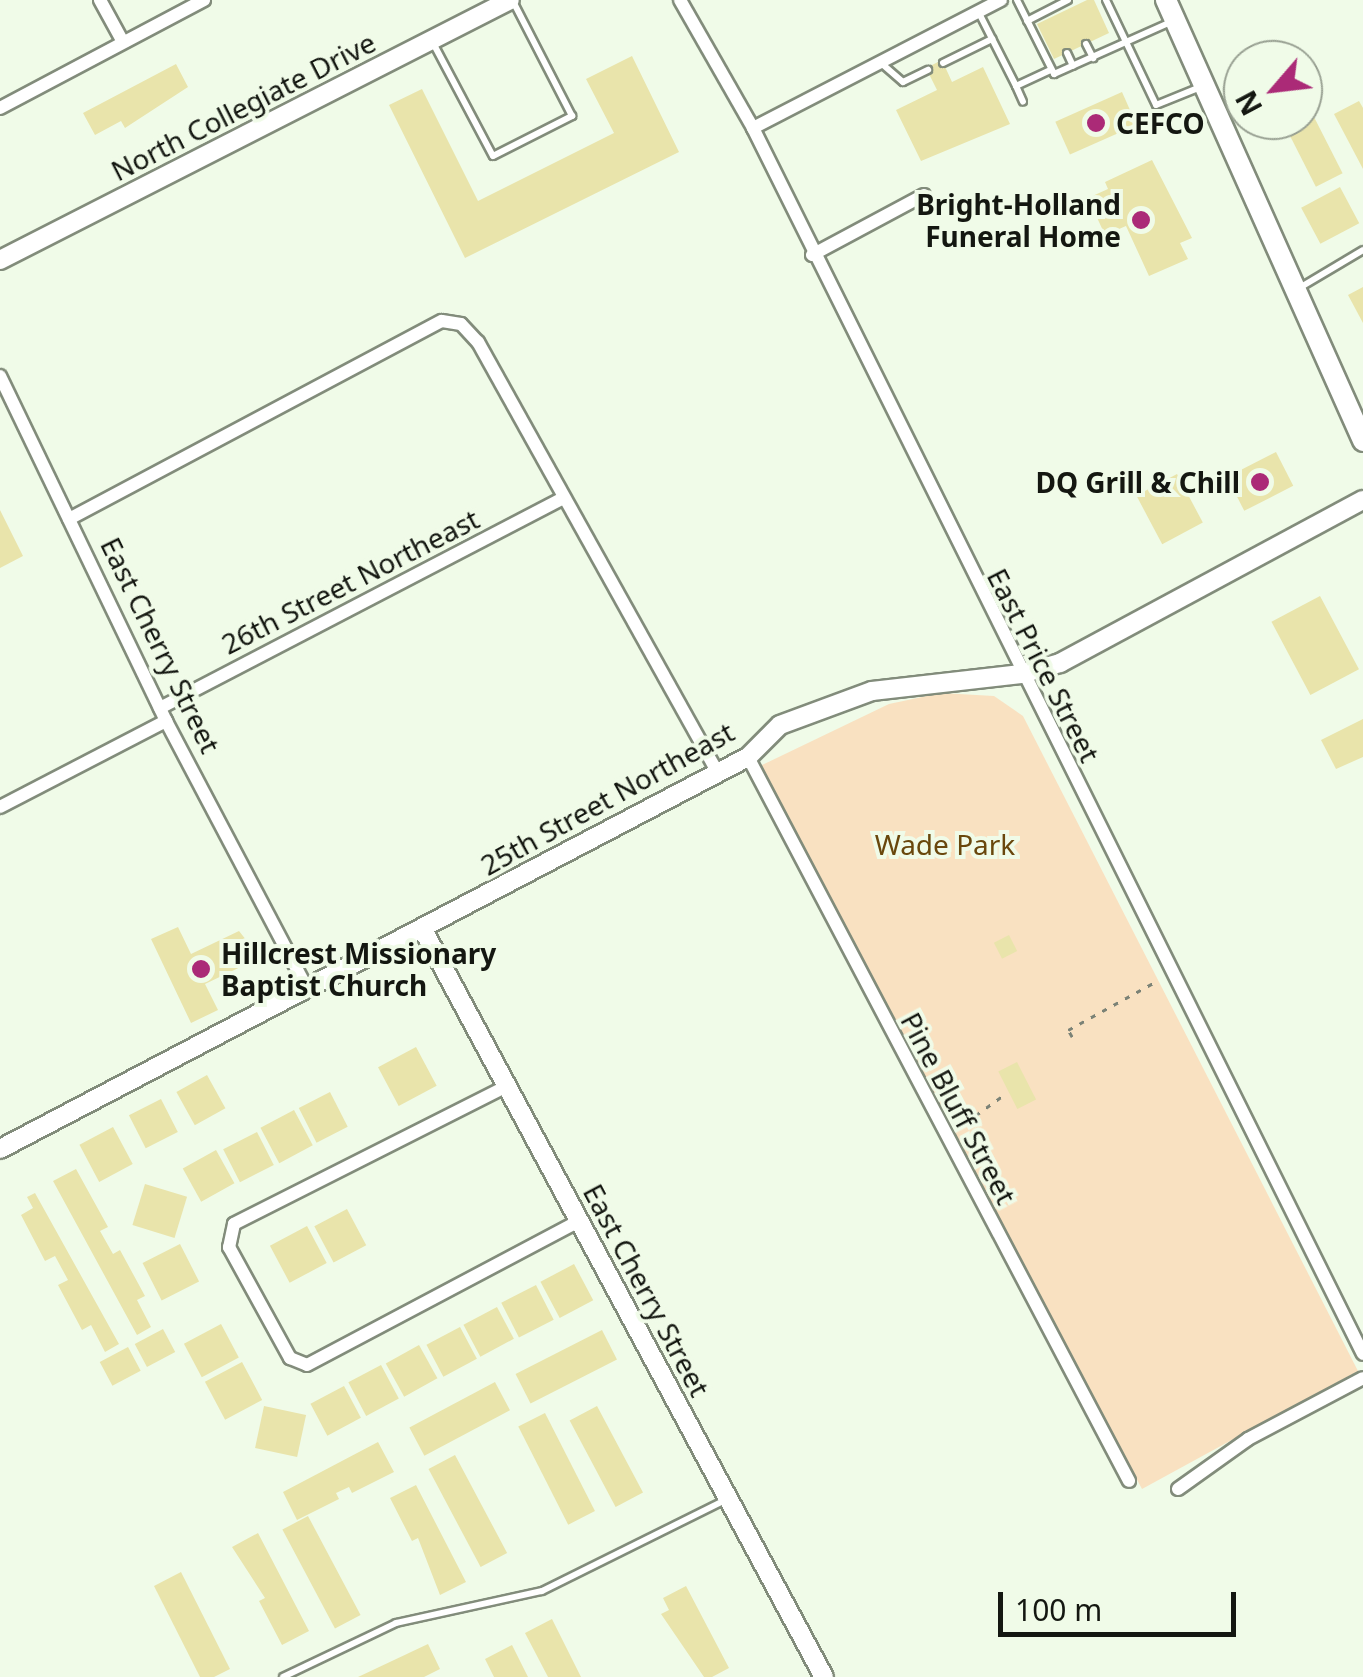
<!DOCTYPE html>
<html>
<head>
<meta charset="utf-8">
<style>
	body { margin:0 }
	#map { position:relative; width:1363px; height:1677px; overflow:hidden; background:#f0fbe8; font-family:"Noto Sans",sans-serif }
	div>[style] { position:absolute }
	.green>* { inset:0; background:#f9e1c1 }
	.building>* { inset:0; background:#e9e4ab; transform-origin:0 0 }
	.path>* { height:2.5px; margin-top:-1.25px; transform-origin:0; background:repeating-linear-gradient(90deg,#7b8276 0 5px,transparent 0 13px) }
	.roads { filter:drop-shadow(2px 0 #828c7b) drop-shadow(-2px 0 #828c7b) drop-shadow(0 2px #828c7b) drop-shadow(0 -2px #828c7b) }
	.lane>* { height:6px; margin:-3px; padding:0 3px; transform-origin:3px; border-radius:3px; background:#fff }
	.street>* { height:12px; margin:-6px; padding:0 6px; transform-origin:6px; border-radius:6px; background:#fff }
	.secondary>* { height:18px; margin:-9px; padding:0 9px; transform-origin:9px; border-radius:9px; background:#fff }
	.primary>* { height:20px; margin:-10px; padding:0 10px; transform-origin:10px; border-radius:10px; background:#fff }
	.dots>* { width:28px; height:28px; translate:-50% -50%; box-sizing:border-box; border:5px solid #f0fbe8; border-radius:50% }
	span { translate:-50% -50%; white-space:nowrap; text-align:center; line-height:1.15; -webkit-text-stroke:8px #f0fbe8; paint-order:stroke }
	.street-label { font-size:28px; color:#141711 }
	.poi-label { font-size:28px; color:#141711; font-weight:700 }
	.left { translate:0 -50%; text-align:left }
	.right { translate:-100% -50%; text-align:right }
	.park-label { font-size:28px; color:#69470c }
	.north { position:absolute; left:1223px; top:40px; width:100px; height:100px; box-sizing:border-box; background:#f0fbe8; border:2px solid #98a092; border-radius:50%; rotate:242deg; font-size:28px; font-weight:700; line-height:40px; text-align:center; color:#141711 }
	.north::after { content:''; display:block; margin:auto; width:35px; height:45px; background:#ab2a77; clip-path:polygon(50% 0,100% 100%,50% 72%,0 100%) }
	.scale { position:absolute; left:998px; top:1592px; width:238px; height:45px; box-sizing:border-box; border:5px solid #141711; border-top:0; padding-left:12px; font-size:30px; line-height:35px; white-space:nowrap; color:#141711; -webkit-text-stroke:8px #f0fbe8; paint-order:stroke }
</style>
</head>
<body>
<div id="map">
	<div class="green">
		<div style="clip-path:polygon(941px 693px,994px 696px,1023px 716px,1358px 1371px,1142px 1489px,758px 767px,889px 704px)"></div>
	</div>
	<div class="building">
		<div style="clip-path:polygon(1087px 0,1094px 0,1109px 33px,1054px 59px,1037px 24px)"></div>
		<div style="clip-path:polygon(632px 56px,679px 152px,465px 258px,389px 105px,422px 89px,478px 201px,614px 133px,586px 79px)"></div>
		<div style="clip-path:polygon(942px 60px,952px 82px,983px 67px,1010px 124px,921px 161px,896px 110px,937px 90px,926px 68px)"></div>
		<div style="clip-path:polygon(176px 64px,188px 87px,125px 128px,121px 121px,95px 135px,83px 113px)"></div>
		<div style="left:1122px;top:92px;width:36px;height:73px;rotate:66deg"></div>
		<div style="clip-path:polygon(1359px 101px,1363px 108px,1363px 169px,1334px 114px)"></div>
		<div style="left:1314px;top:117px;width:63px;height:30px;rotate:63deg"></div>
		<div style="clip-path:polygon(1152px 160px,1192px 238px,1180px 243px,1188px 259px,1149px 276px,1126px 226px,1105px 235px,1088px 198px,1108px 189px,1105px 182px)"></div>
		<div style="left:1340px;top:187px;width:41px;height:44px;rotate:62deg"></div>
		<div style="clip-path:polygon(1363px 287px,1363px 323px,1348px 295px)"></div>
		<div style="left:1276px;top:452px;width:38px;height:55px;rotate:63deg"></div>
		<div style="left:1177px;top:474px;width:55px;height:46px;rotate:62deg"></div>
		<div style="clip-path:polygon(0 510px,23px 556px,0 568px)"></div>
		<div style="left:1320px;top:596px;width:83px;height:55px;rotate:62deg"></div>
		<div style="clip-path:polygon(1363px 719px,1363px 757px,1336px 769px,1321px 740px)"></div>
		<div style="clip-path:polygon(178px 927px,191px 954px,239px 931px,255px 951px,253px 961px,205px 984px,218px 1010px,191px 1023px,151px 939px)"></div>
		<div style="left:1009px;top:935px;width:18px;height:17px;rotate:63deg"></div>
		<div style="left:416px;top:1047px;width:44px;height:43px;rotate:62deg"></div>
		<div style="left:1017px;top:1062px;width:42px;height:21px;rotate:63deg"></div>
		<div style="left:207px;top:1075px;width:38px;height:35px;rotate:61deg"></div>
		<div style="left:330px;top:1092px;width:39px;height:35px;rotate:63deg"></div>
		<div style="left:161px;top:1099px;width:37px;height:36px;rotate:63deg"></div>
		<div style="left:294px;top:1110px;width:40px;height:38px;rotate:62deg"></div>
		<div style="left:113px;top:1127px;width:42px;height:38px;rotate:62deg"></div>
		<div style="left:257px;top:1132px;width:37px;height:38px;rotate:63deg"></div>
		<div style="left:216px;top:1150px;width:38px;height:38px;rotate:61deg"></div>
		<div style="clip-path:polygon(76px 1169px,108px 1227px,100px 1231px,113px 1254px,120px 1250px,145px 1296px,137px 1300px,151px 1327px,137px 1335px,53px 1181px)"></div>
		<div style="left:145px;top:1184px;width:44px;height:43px;rotate:17deg"></div>
		<div style="clip-path:polygon(35px 1193px,119px 1344px,105px 1352px,91px 1325px,82px 1330px,58px 1285px,68px 1280px,55px 1256px,45px 1261px,21px 1215px,33px 1208px,27px 1197px)"></div>
		<div style="left:347px;top:1209px;width:41px;height:37px;rotate:62deg"></div>
		<div style="left:307px;top:1226px;width:42px;height:42px;rotate:62deg"></div>
		<div style="left:180px;top:1244px;width:42px;height:42px;rotate:63deg"></div>
		<div style="left:574px;top:1264px;width:41px;height:38px;rotate:62deg"></div>
		<div style="left:536px;top:1285px;width:39px;height:39px;rotate:63deg"></div>
		<div style="left:497px;top:1307px;width:36px;height:38px;rotate:62deg"></div>
		<div style="left:221px;top:1324px;width:38px;height:42px;rotate:62deg"></div>
		<div style="left:460px;top:1327px;width:36px;height:38px;rotate:62deg"></div>
		<div style="left:163px;top:1329px;width:26px;height:32px;rotate:62deg"></div>
		<div style="left:602px;top:1330px;width:33px;height:97px;rotate:63deg"></div>
		<div style="left:419px;top:1345px;width:38px;height:38px;rotate:61deg"></div>
		<div style="left:128px;top:1347px;width:27px;height:32px;rotate:62deg"></div>
		<div style="left:242px;top:1362px;width:43px;height:42px;rotate:62deg"></div>
		<div style="left:381px;top:1365px;width:38px;height:37px;rotate:62deg"></div>
		<div style="left:495px;top:1382px;width:32px;height:97px;rotate:62deg"></div>
		<div style="left:344px;top:1386px;width:36px;height:38px;rotate:62deg"></div>
		<div style="left:264px;top:1406px;width:43px;height:43px;rotate:12deg"></div>
		<div style="left:597px;top:1406px;width:98px;height:31px;rotate:62deg"></div>
		<div style="left:545px;top:1413px;width:110px;height:30px;rotate:63deg"></div>
		<div style="clip-path:polygon(378px 1442px,394px 1472px,352px 1493px,349px 1487px,336px 1493px,339px 1499px,297px 1520px,283px 1492px)"></div>
		<div style="left:455px;top:1455px;width:111px;height:30px;rotate:62deg"></div>
		<div style="clip-path:polygon(416px 1485px,466px 1582px,440px 1595px,418px 1538px,412px 1541px,390px 1498px)"></div>
		<div style="left:308px;top:1516px;width:112px;height:29px;rotate:62deg"></div>
		<div style="clip-path:polygon(258px 1533px,309px 1631px,282px 1645px,259px 1601px,265px 1598px,232px 1547px)"></div>
		<div style="clip-path:polygon(181px 1572px,230px 1669px,214px 1677px,200px 1677px,154px 1586px)"></div>
		<div style="clip-path:polygon(686px 1586px,729px 1668px,712px 1677px,704px 1677px,661px 1614px,669px 1610px,663px 1598px)"></div>
		<div style="clip-path:polygon(552px 1619px,581px 1677px,548px 1677px,525px 1633px)"></div>
		<div style="clip-path:polygon(428px 1644px,440px 1669px,424px 1677px,358px 1677px)"></div>
		<div style="clip-path:polygon(512px 1645px,528px 1677px,494px 1677px,485px 1659px)"></div>
	</div>
	<div class="path">
		<div style="left:1072px;top:1037px;width:8px;rotate:-120deg"></div>
		<div style="left:1068px;top:1030px;width:97px;rotate:-28.9deg"></div>
		<div style="left:965px;top:1123px;width:49px;rotate:-35.9deg"></div>
	</div>
	<div class="roads">
		<div class="lane">
			<div style="left:1017px;top:0;width:83px;rotate:63.4deg"></div>
			<div style="left:1054px;top:74px;width:130px;rotate:-24deg"></div>
			<div style="left:1106px;top:0;width:116px;rotate:64.5deg"></div>
			<div style="left:1156px;top:105px;width:51px;rotate:-22deg"></div>
			<div style="left:979px;top:13px;width:82px;rotate:63.1deg"></div>
			<div style="left:1016px;top:86px;width:38px;rotate:-25deg"></div>
			<div style="left:1027px;top:21px;width:46px;rotate:-27.1deg"></div>
			<div style="left:432px;top:41px;width:130px;rotate:62.1deg"></div>
			<div style="left:493px;top:156px;width:89px;rotate:-26.9deg"></div>
			<div style="left:572px;top:116px;width:129px;rotate:-117.2deg"></div>
			<div style="left:1086px;top:44px;width:16px;rotate:63deg"></div>
			<div style="left:1067px;top:53px;width:14px;rotate:65deg"></div>
			<div style="left:881px;top:63px;width:29px;rotate:41deg"></div>
			<div style="left:903px;top:82px;width:28px;rotate:-26deg"></div>
			<div style="left:943px;top:63px;width:55px;rotate:-26.1deg"></div>
			<div style="left:1016px;top:86px;width:17px;rotate:66deg"></div>
			<div style="left:1301px;top:287px;width:72px;rotate:-30.8deg"></div>
			<div style="left:283px;top:1677px;width:125px;rotate:-25.5deg"></div>
			<div style="left:396px;top:1623px;width:149px;rotate:-12.4deg"></div>
			<div style="left:542px;top:1591px;width:207px;rotate:-26.4deg"></div>
		</div>
		<div class="street">
			<div style="left:100px;top:0;width:48px;rotate:61.3deg"></div>
			<div style="left:680px;top:0;width:147px;rotate:60.3deg"></div>
			<div style="left:753px;top:128px;width:1369px;rotate:63.55deg"></div>
			<div style="left:0;top:108px;width:231px;rotate:-27.9deg"></div>
			<div style="left:753px;top:128px;width:279px;rotate:-27.3deg"></div>
			<div style="left:812px;top:255px;width:127px;rotate:-28.2deg"></div>
			<div style="left:0;top:376px;width:383px;rotate:64.3deg"></div>
			<div style="left:166px;top:721px;width:302px;rotate:62.2deg"></div>
			<div style="left:69px;top:519px;width:422px;rotate:-28deg"></div>
			<div style="left:442px;top:321px;width:19px;rotate:9deg"></div>
			<div style="left:461px;top:324px;width:25px;rotate:47deg"></div>
			<div style="left:478px;top:342px;width:492px;rotate:60.9deg"></div>
			<div style="left:160px;top:708px;width:455px;rotate:-27.5deg"></div>
			<div style="left:748px;top:757px;width:818px;rotate:62.24deg"></div>
			<div style="left:0;top:807px;width:187px;rotate:-27.4deg"></div>
			<div style="left:507px;top:1086px;width:306px;rotate:153.2deg"></div>
			<div style="left:234px;top:1224px;width:24px;rotate:102deg"></div>
			<div style="left:229px;top:1247px;width:127px;rotate:61.2deg"></div>
			<div style="left:290px;top:1358px;width:18px;rotate:22deg"></div>
			<div style="left:307px;top:1365px;width:308px;rotate:-27.9deg"></div>
			<div style="left:1178px;top:1489px;width:86px;rotate:-35.5deg"></div>
			<div style="left:1248px;top:1439px;width:130px;rotate:-27.9deg"></div>
		</div>
		<div class="secondary">
			<div style="left:0;top:260px;width:572px;rotate:-27.01deg"></div>
			<div style="left:422px;top:928px;width:850px;rotate:61.78deg"></div>
			<div style="left:0;top:1149px;width:844px;rotate:-27.66deg"></div>
			<div style="left:748px;top:757px;width:45px;rotate:-45deg"></div>
			<div style="left:780px;top:725px;width:98px;rotate:-20.3deg"></div>
			<div style="left:872px;top:691px;width:150px;rotate:-6.5deg"></div>
			<div style="left:1021px;top:674px;width:41px;rotate:-15.8deg"></div>
			<div style="left:1060px;top:663px;width:344px;rotate:-28.3deg"></div>
		</div>
		<div class="primary">
			<div style="left:1166px;top:0;width:483px;rotate:65.9deg"></div>
		</div>
	</div>
	<div class="dots">
		<div style="left:1096px;top:123px;background:#ab2a77"></div>
		<div style="left:1141px;top:220px;background:#ab2a77"></div>
		<div style="left:1260px;top:482px;background:#ab2a77"></div>
		<div style="left:201px;top:969px;background:#ab2a77"></div>
	</div>
	<div class="street-label">
		<span style="left:243px;top:106px;rotate:-27deg">North Collegiate Drive</span>
		<span style="left:350px;top:581px;rotate:-27deg">26th Street Northeast</span>
		<span style="left:161px;top:645px;rotate:64deg">East Cherry Street</span>
		<span style="left:1044px;top:665px;rotate:63deg">East Price Street</span>
		<span style="left:607px;top:798px;rotate:-29deg">25th Street Northeast</span>
		<span style="left:959px;top:1108px;rotate:62deg">Pine Bluff Street</span>
		<span style="left:647px;top:1290px;rotate:62deg">East Cherry Street</span>
	</div>
	<div class="poi-label">
		<span class="left" style="left:1116px;top:123px">CEFCO</span>
		<span class="right" style="left:1121px;top:220px">Bright-Holland<br>Funeral Home</span>
		<span class="right" style="left:1240px;top:482px">DQ Grill &amp; Chill</span>
		<span class="left" style="left:221px;top:969px">Hillcrest Missionary<br>Baptist Church</span>
	</div>
	<div class="park-label">
		<span style="left:945px;top:844px">Wade Park</span>
	</div>
	<div class="north">N</div>
	<div class="scale">100 m</div>
</div>
</body>
</html>
